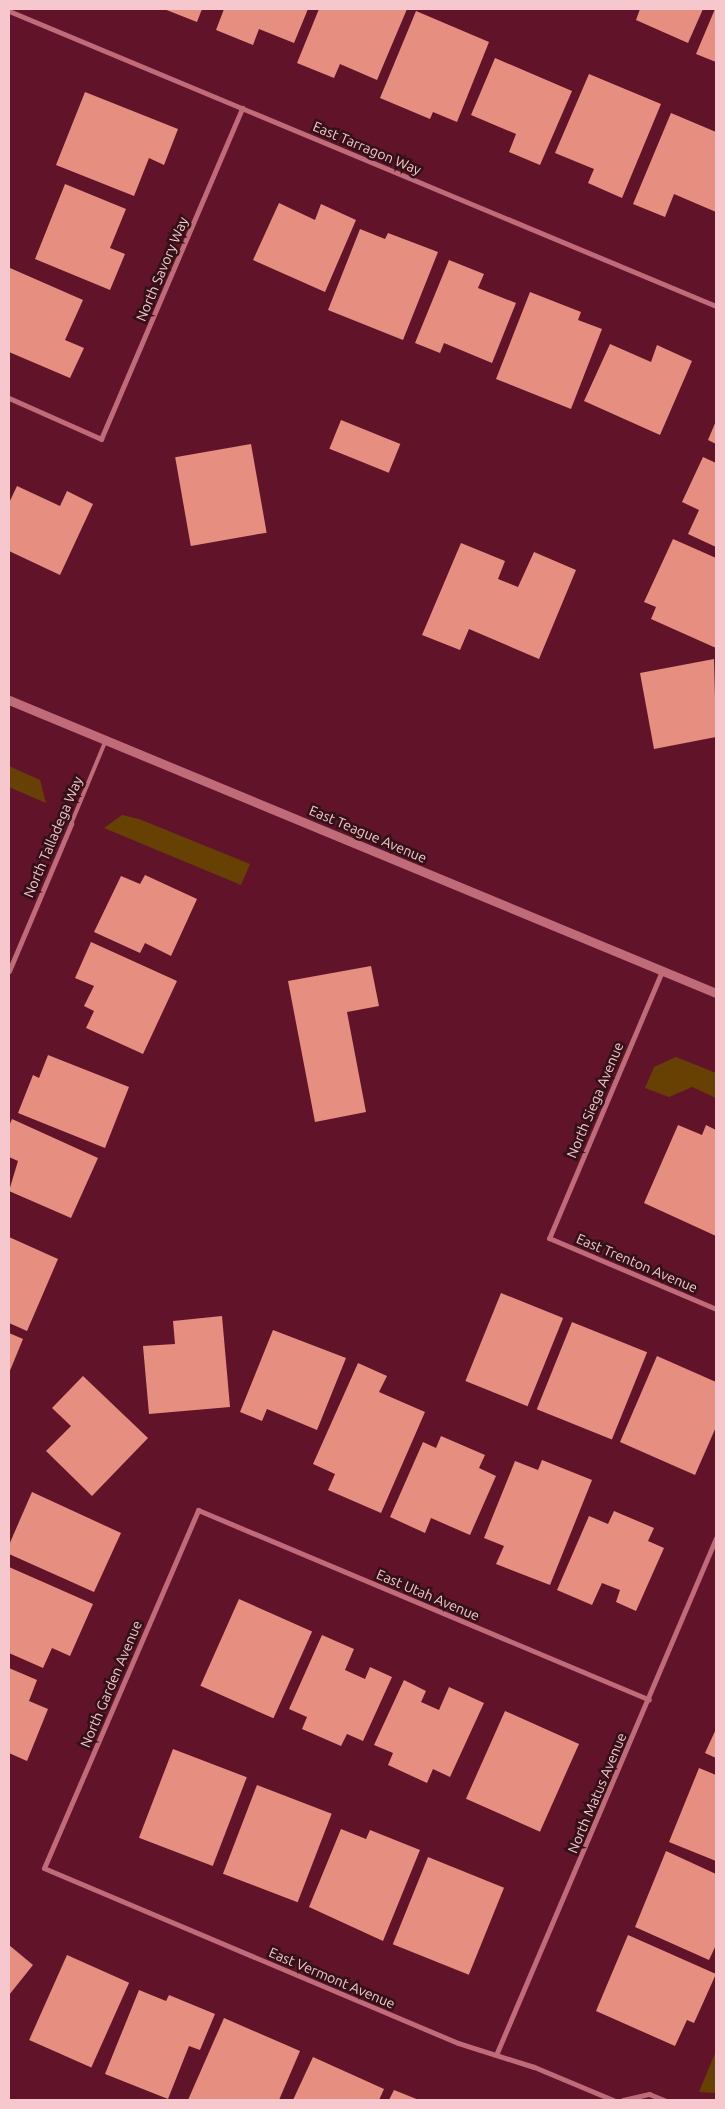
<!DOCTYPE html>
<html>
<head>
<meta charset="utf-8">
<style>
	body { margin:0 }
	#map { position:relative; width:725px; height:2109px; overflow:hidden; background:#611429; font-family:Ubuntu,sans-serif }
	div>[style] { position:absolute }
	.green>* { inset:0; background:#674003 }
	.building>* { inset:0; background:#e68f81; transform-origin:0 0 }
	.service>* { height:4px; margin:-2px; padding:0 2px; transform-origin:2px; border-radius:2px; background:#c06b79 }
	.minor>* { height:5px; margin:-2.5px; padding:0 2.5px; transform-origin:2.5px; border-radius:2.5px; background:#c06b79 }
	.tertiary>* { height:9px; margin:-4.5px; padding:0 4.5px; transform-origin:4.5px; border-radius:4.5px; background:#c06b79 }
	span { translate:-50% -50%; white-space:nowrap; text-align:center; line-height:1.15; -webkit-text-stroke:5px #321117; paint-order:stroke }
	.street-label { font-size:14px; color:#f6c7cd }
	.frame { position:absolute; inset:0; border:10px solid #f6c7cd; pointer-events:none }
</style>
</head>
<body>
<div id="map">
	<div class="green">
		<div style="clip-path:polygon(9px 766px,40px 780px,46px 803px,9px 787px)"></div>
		<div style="clip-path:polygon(122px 815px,139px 819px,250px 864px,241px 885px,104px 828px)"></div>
		<div style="clip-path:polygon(676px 1057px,716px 1073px,716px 1098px,692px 1087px,669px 1097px,645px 1088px,654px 1067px)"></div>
		<div style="clip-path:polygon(716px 2051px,716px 2093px,699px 2092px)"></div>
	</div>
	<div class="building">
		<div style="clip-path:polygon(164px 9px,202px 9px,197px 22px)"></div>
		<div style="clip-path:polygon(224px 9px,308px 9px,294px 43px,259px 29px,253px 45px,216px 30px)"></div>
		<div style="clip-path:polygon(319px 9px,407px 9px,377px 80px,340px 64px,334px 78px,297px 63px)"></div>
		<div style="clip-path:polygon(640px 9px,703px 9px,688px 43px,636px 20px)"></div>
		<div style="clip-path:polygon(715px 9px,716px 9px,716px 62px,696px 54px)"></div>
		<div style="clip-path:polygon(416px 11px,489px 42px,457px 122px,433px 112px,430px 119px,380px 98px)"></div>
		<div style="clip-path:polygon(495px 58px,572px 91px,540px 165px,509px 152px,516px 134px,471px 115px)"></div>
		<div style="clip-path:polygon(589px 74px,661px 104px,622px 198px,588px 183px,594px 169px,555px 153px)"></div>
		<div style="clip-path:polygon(85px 92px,178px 129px,164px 165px,149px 158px,134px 196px,56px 165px)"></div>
		<div style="clip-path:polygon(671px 113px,716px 132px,716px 212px,674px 194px,665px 217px,633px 204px)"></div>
		<div style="clip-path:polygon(65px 184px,126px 209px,110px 248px,125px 254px,110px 290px,35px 259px)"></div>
		<div style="clip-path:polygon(279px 203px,315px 220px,321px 204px,356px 220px,325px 292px,253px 260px)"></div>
		<div style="clip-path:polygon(360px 229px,385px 239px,388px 233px,438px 252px,403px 340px,328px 310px)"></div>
		<div style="clip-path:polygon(449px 260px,484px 274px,478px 288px,516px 303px,492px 363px,444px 343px,440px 353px,415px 343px)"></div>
		<div style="clip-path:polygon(10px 268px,83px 300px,65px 340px,84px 348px,70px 378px,9px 352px)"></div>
		<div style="clip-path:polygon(530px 292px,581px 312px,578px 320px,602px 329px,571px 409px,496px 379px)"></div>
		<div style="clip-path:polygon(610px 344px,651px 362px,657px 345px,692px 361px,660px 435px,584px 401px)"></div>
		<div style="left:341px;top:420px;width:64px;height:31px;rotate:22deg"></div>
		<div style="clip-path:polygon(716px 421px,716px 444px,708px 440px)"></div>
		<div style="left:251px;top:444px;width:90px;height:77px;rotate:80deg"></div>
		<div style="clip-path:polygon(703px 457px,716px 463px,716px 547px,688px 534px,699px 510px,682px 502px)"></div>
		<div style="clip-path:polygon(17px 486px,60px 506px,67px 491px,93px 504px,60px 575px,9px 551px,9px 503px)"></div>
		<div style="clip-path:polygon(673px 539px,716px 558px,716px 648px,651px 619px,656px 607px,644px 602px)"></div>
		<div style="clip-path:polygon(461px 543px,505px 561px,498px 579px,518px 587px,534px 552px,576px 570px,539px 659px,469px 629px,460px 650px,422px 635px)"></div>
		<div style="clip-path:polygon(714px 659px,716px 737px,654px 749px,640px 673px)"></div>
		<div style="clip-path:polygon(145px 875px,197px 899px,171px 956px,145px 943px,140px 953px,94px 932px,121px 876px,140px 884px)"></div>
		<div style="clip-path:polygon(91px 942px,177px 981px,143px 1054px,86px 1028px,94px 1011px,84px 1006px,94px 986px,75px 978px)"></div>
		<div style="clip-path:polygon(371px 966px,379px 1006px,347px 1012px,366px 1112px,315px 1122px,288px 981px)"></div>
		<div style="clip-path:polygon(48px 1055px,129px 1087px,105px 1148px,18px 1113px,33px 1075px,39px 1078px)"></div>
		<div style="clip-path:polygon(12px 1119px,98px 1158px,71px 1218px,9px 1191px,18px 1161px,9px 1157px,9px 1126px)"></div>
		<div style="clip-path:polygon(678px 1125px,702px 1135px,706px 1125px,716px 1130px,716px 1236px,644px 1203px)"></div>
		<div style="clip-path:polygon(9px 1237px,58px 1259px,27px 1331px,9px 1323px)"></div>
		<div style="left:501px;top:1293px;width:67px;height:95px;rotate:22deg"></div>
		<div style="clip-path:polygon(222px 1316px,230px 1407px,149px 1414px,143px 1346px,175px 1344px,173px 1321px)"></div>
		<div style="left:572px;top:1322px;width:81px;height:94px;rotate:22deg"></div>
		<div style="clip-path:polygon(273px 1330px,346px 1358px,317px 1430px,267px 1409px,262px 1421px,240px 1412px)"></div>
		<div style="clip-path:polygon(9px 1333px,23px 1339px,9px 1373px)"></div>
		<div style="clip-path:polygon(657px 1356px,716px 1382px,716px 1427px,695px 1475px,620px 1442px)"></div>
		<div style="clip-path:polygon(358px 1363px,387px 1376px,379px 1392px,425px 1412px,381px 1513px,328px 1490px,335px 1474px,313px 1464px)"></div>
		<div style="clip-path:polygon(83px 1376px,148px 1438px,92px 1496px,46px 1451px,71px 1426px,52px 1408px)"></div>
		<div style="clip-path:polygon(441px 1436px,485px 1455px,479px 1468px,496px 1476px,470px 1535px,431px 1518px,425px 1533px,390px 1517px,423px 1442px,436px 1448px)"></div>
		<div style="clip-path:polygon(542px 1460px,592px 1480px,550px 1585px,496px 1564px,504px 1546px,484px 1538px,515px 1461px,538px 1470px)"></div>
		<div style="clip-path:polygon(32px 1492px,121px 1533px,94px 1592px,9px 1554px,9px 1545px)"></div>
		<div style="clip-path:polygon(614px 1511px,654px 1528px,648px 1541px,664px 1548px,636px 1611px,616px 1602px,620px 1590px,602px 1583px,592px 1605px,557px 1590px,589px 1516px,608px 1524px)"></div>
		<div style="clip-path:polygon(9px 1567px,93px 1604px,70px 1656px,52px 1648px,43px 1668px,9px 1653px)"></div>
		<div style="left:239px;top:1599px;width:80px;height:95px;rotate:24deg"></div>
		<div style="clip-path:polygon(322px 1635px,354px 1649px,345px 1670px,365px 1679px,370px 1667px,392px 1677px,363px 1741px,347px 1734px,341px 1746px,302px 1729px,307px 1717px,289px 1709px)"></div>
		<div style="clip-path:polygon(9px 1668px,37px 1680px,29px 1701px,48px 1709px,27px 1761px,9px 1753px)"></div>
		<div style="clip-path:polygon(404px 1680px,426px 1691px,421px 1702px,439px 1710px,449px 1687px,484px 1703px,450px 1777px,433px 1769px,427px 1783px,388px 1765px,393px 1753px,374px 1745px)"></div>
		<div style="left:505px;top:1711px;width:81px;height:96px;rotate:24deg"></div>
		<div style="clip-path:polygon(716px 1729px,716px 1758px,705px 1753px)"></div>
		<div style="left:173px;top:1749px;width:79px;height:95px;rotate:21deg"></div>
		<div style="clip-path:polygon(699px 1768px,716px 1775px,716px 1861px,669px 1842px)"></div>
		<div style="left:257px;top:1785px;width:80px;height:95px;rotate:21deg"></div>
		<div style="clip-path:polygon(341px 1829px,366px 1839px,370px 1830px,420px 1850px,383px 1941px,309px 1907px)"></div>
		<div style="clip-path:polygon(666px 1851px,716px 1874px,716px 1945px,709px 1960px,635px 1927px)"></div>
		<div style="left:428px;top:1857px;width:82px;height:94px;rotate:22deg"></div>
		<div style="clip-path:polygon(628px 1935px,716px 1974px,694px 2023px,687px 2020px,675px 2046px,596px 2011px)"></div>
		<div style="clip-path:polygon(9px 1945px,33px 1965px,9px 1995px)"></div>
		<div style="left:67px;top:1955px;width:68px;height:93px;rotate:24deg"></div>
		<div style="clip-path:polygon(139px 1990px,166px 2001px,169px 1995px,215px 2014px,200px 2050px,189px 2046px,168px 2099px,105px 2074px)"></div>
		<div style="clip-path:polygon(224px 2018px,300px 2051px,279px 2100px,188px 2100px)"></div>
		<div style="clip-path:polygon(313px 2057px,384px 2089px,379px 2100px,293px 2100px)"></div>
		<div style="clip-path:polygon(394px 2090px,419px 2100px,389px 2100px)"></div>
	</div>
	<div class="service">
		<div style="left:71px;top:824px;width:91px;rotate:-67.4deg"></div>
	</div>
	<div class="minor">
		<div style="left:9px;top:11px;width:766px;rotate:22.65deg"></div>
		<div style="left:9px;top:398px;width:101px;rotate:24deg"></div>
		<div style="left:101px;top:439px;width:360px;rotate:-66.9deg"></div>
		<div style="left:9px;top:971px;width:160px;rotate:-67.1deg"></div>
		<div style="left:662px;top:971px;width:290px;rotate:112.9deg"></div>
		<div style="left:549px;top:1238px;width:181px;rotate:23deg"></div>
		<div style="left:496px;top:2055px;width:562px;rotate:-66.95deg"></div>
		<div style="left:613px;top:2100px;width:86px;rotate:-157.3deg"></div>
		<div style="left:534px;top:2067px;width:80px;rotate:-162.5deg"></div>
		<div style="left:458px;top:2043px;width:449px;rotate:-157.1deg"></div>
		<div style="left:44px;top:1868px;width:390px;rotate:-66.7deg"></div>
		<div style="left:198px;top:1510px;width:489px;rotate:22.8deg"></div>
		<div style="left:623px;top:2100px;width:27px;rotate:-13deg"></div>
		<div style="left:649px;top:2094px;width:16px;rotate:22deg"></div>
	</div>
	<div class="tertiary">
		<div style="left:9px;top:700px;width:765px;rotate:22.51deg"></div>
	</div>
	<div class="street-label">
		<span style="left:367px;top:148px;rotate:23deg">East Tarragon Way</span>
		<span style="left:162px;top:269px;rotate:-67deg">North Savory Way</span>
		<span style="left:368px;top:834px;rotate:23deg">East Teague Avenue</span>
		<span style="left:53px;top:837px;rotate:-67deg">North Talladega Way</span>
		<span style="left:595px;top:1100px;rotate:-67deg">North Siega Avenue</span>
		<span style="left:637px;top:1263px;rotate:23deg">East Trenton Avenue</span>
		<span style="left:428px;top:1595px;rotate:23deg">East Utah Avenue</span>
		<span style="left:111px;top:1684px;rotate:-67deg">North Garden Avenue</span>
		<span style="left:597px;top:1793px;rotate:-67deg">North Matus Avenue</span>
		<span style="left:332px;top:1978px;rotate:23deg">East Vermont Avenue</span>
	</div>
	<div class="frame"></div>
</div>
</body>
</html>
